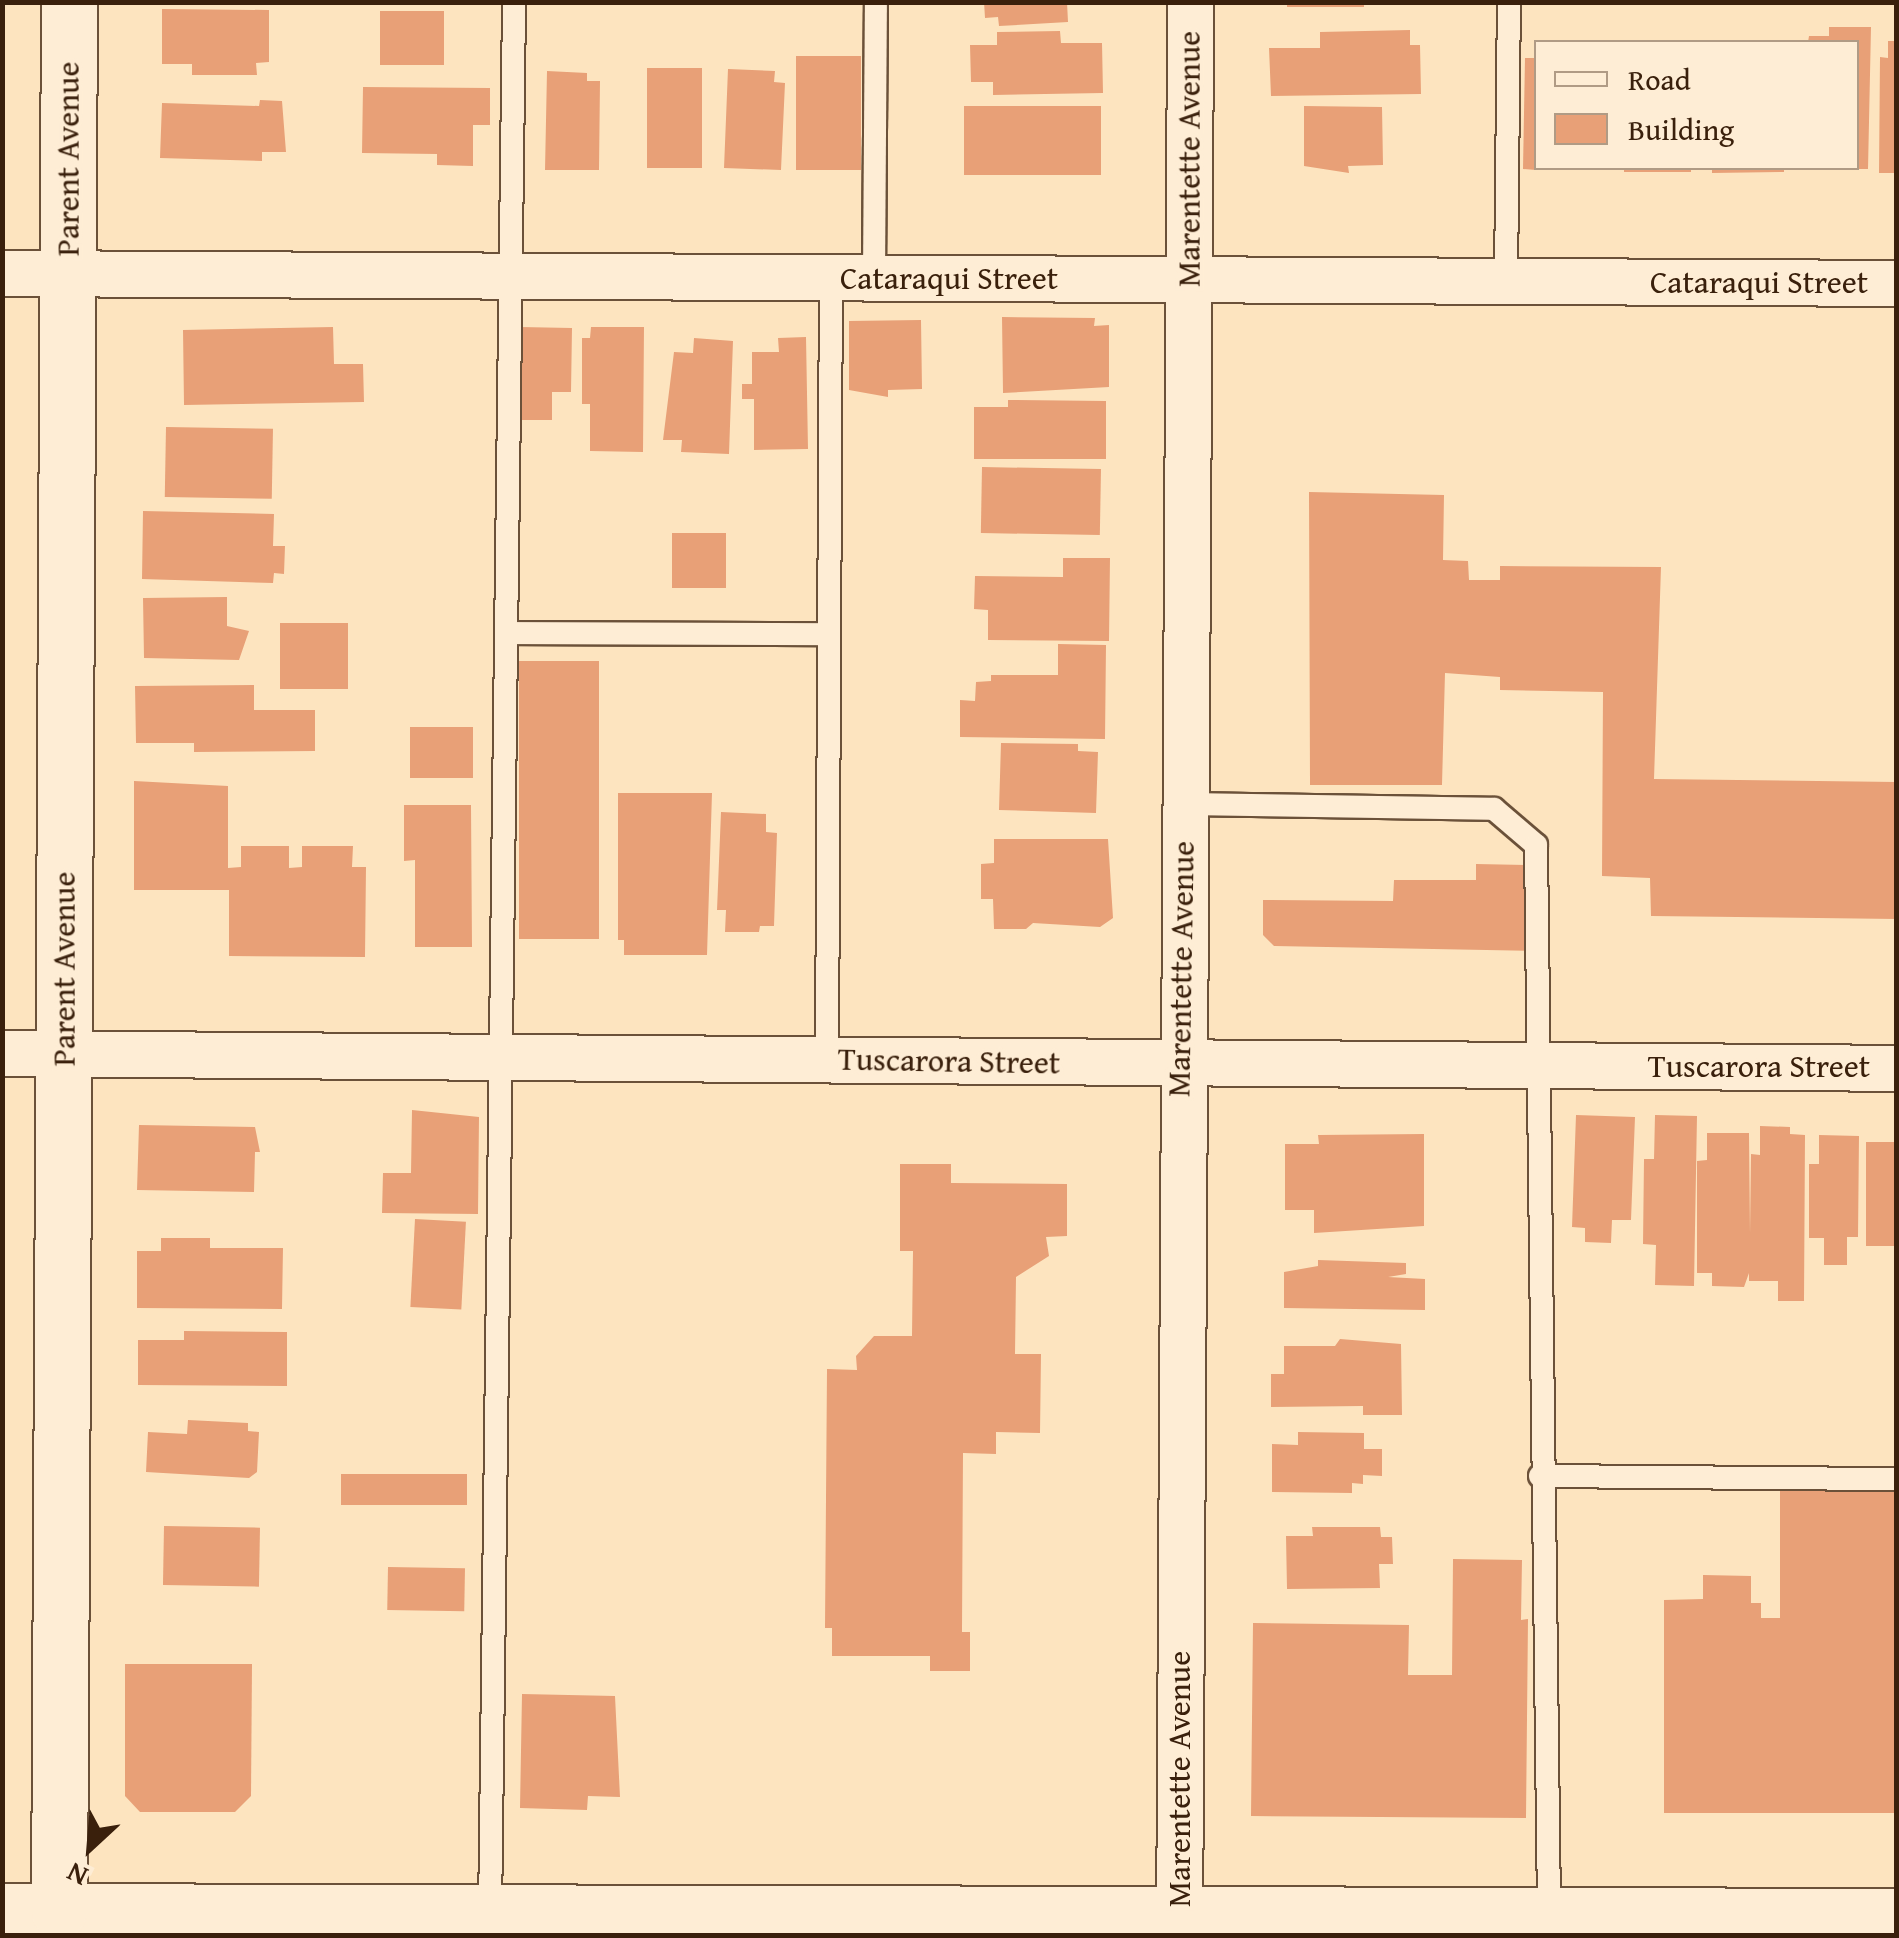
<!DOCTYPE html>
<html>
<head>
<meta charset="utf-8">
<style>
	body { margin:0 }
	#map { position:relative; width:1899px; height:1938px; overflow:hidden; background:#fde4bf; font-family:"Gentium Book Plus",serif }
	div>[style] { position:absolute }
	.building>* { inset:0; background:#e8a077; transform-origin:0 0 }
	.roads { filter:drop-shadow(2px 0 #6b5139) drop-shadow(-2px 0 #6b5139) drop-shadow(0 2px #6b5139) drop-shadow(0 -2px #6b5139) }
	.lane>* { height:22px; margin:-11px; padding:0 11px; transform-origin:11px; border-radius:11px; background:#feedd5 }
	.street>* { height:45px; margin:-22.5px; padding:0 22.5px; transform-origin:22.5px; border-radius:22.5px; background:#feedd5 }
	.secondary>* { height:55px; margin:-27.5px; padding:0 27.5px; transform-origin:27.5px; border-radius:27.5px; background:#feedd5 }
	span { translate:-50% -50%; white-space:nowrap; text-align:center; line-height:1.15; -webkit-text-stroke:8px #feedd5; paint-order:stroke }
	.street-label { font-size:32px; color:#3a200c }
	.frame { position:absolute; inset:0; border:5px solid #3a200c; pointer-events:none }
	.legend { position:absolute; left:1534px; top:40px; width:325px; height:130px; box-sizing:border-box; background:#feedd5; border:2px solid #b09b85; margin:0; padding:12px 18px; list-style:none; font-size:30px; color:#3a200c }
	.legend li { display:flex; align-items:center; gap:20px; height:50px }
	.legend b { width:50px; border:2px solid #b09b85 }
	.north { position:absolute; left:40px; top:1798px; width:100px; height:100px; -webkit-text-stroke:8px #feedd5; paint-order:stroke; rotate:206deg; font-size:28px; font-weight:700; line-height:40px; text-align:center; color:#3a200c }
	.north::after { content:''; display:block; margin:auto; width:35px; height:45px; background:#3a200c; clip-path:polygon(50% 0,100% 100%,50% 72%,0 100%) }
</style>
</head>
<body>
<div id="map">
	<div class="building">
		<div style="clip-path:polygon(984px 2px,1067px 2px,1068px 22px,999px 26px,998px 17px,985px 18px)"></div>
		<div style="left:1287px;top:2px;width:77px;height:5px"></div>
		<div style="clip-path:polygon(162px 9px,269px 10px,269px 62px,256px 63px,257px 75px,192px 75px,192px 64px,162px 64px)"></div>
		<div style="left:380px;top:11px;width:64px;height:54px"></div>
		<div style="clip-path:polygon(1829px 27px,1871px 27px,1868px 169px,1856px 169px,1856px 42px,1808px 42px,1809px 36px,1829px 36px)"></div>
		<div style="clip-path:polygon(1410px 30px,1410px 45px,1420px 45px,1421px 94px,1271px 96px,1269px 48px,1320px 48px,1320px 32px)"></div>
		<div style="clip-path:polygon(1060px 31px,1061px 43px,1102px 43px,1103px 93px,993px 95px,993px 82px,971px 82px,970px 45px,997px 45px,997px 32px)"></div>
		<div style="clip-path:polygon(1888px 41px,1896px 41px,1896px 173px,1879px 173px,1880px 57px,1888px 58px)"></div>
		<div style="left:796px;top:56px;width:65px;height:114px"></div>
		<div style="clip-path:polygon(1525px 58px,1536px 58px,1536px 170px,1523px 169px)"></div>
		<div style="left:647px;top:68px;width:55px;height:100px"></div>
		<div style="clip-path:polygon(728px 69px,775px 71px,774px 82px,785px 83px,781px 170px,724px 168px)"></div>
		<div style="clip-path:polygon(547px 71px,587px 73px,587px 81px,600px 81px,599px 170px,545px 170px)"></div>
		<div style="clip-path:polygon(363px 87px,490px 88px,490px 125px,473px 125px,473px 166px,437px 165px,437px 154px,362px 153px)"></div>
		<div style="clip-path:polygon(260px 100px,282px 101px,286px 152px,262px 152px,262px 161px,160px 158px,162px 103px,259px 106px)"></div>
		<div style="left:964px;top:106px;width:137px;height:69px"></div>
		<div style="clip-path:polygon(1304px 106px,1382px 107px,1383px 165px,1348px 166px,1349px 173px,1304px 166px)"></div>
		<div style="left:1624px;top:168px;width:67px;height:4px"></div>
		<div style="clip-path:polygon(1712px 168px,1784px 168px,1784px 172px,1712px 173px)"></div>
		<div style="clip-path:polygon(1002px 317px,1095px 318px,1094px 326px,1109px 325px,1109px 387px,1003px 393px)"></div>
		<div style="clip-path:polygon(921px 320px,922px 389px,888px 390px,888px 397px,849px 390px,849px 321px)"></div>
		<div style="clip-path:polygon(333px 327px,334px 364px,363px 364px,364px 402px,184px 405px,183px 330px)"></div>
		<div style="clip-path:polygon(520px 327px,572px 328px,571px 392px,552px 392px,552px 420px,519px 420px)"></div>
		<div style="clip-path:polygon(591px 327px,644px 327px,643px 452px,590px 451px,590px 404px,582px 404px,582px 338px,590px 338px)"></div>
		<div style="clip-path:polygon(806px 337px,808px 449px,754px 450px,754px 399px,742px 399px,742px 384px,752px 384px,752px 352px,779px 352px,778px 338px)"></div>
		<div style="clip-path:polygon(694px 338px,733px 341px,729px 454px,681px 452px,682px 440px,663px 440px,674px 352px,693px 353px)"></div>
		<div style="clip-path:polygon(1008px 400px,1106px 401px,1106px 459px,974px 459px,974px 407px,1008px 407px)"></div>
		<div style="left:166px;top:427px;width:107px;height:70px;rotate:1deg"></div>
		<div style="left:982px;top:467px;width:119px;height:66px;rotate:1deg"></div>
		<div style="clip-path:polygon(1309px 492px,1444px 495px,1443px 560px,1468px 561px,1469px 580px,1500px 580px,1500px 566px,1661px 567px,1654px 779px,1896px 782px,1896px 919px,1651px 916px,1650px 878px,1602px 876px,1603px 692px,1500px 690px,1500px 677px,1445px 673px,1442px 785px,1310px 785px)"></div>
		<div style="clip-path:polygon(143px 511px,274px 514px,273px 546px,285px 546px,284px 574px,274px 573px,273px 583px,142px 579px)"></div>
		<div style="left:672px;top:533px;width:54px;height:55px"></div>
		<div style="clip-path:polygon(1063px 558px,1110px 558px,1109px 641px,988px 640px,988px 610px,974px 609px,975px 576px,1063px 577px)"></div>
		<div style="clip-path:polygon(227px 597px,227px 626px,249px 631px,239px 660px,144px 658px,143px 598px)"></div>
		<div style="left:280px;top:623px;width:68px;height:66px"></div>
		<div style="clip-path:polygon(1058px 644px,1106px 645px,1105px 739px,960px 737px,960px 700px,975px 701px,976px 682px,991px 681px,991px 675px,1058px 675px)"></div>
		<div style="left:519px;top:661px;width:80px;height:278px"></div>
		<div style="clip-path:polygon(254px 685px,254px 710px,315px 710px,315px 751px,194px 752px,194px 743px,136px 743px,135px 686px)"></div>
		<div style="left:410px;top:727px;width:63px;height:51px"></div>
		<div style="clip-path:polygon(1001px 743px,1078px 744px,1078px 751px,1098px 752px,1096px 813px,999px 810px)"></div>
		<div style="clip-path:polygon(134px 781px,228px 786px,228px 868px,241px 867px,241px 846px,289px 846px,289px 868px,302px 867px,302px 846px,353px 846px,352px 867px,366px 867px,365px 957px,229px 956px,229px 890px,134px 890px)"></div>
		<div style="clip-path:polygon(618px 793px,712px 793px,707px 955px,624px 955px,624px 940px,618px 940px)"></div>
		<div style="clip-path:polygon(404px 805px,471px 805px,472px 947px,415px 947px,415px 860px,404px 861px)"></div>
		<div style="clip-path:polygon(721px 812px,766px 814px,766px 832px,777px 833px,774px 926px,760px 926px,759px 932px,725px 932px,726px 910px,717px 910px)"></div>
		<div style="clip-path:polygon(994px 839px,1108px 839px,1113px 918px,1100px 927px,1033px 923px,1026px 929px,994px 929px,993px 899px,981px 899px,981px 864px,994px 863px)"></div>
		<div style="clip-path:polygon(1476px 864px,1529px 865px,1533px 951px,1274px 946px,1263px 935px,1263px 900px,1393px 901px,1394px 880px,1476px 880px)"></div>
		<div style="clip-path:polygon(412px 1110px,479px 1117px,478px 1214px,382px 1213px,383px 1173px,411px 1173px)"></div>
		<div style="clip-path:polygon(1576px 1115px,1635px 1117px,1631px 1220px,1612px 1220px,1611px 1243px,1585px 1242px,1585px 1228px,1572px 1227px)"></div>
		<div style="clip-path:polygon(1655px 1115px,1697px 1116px,1694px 1286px,1655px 1285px,1656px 1245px,1643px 1244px,1644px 1159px,1654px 1159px)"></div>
		<div style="clip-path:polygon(139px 1125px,255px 1127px,260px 1152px,255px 1152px,254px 1192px,137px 1190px)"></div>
		<div style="clip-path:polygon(1760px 1126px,1790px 1127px,1790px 1134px,1805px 1135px,1804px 1301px,1778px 1301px,1778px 1281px,1749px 1281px,1749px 1273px,1744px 1287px,1712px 1286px,1712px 1273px,1697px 1273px,1697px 1161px,1707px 1160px,1707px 1133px,1749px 1133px,1750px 1234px,1751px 1154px,1760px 1155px)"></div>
		<div style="clip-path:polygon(1424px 1134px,1424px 1226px,1314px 1233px,1314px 1210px,1285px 1210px,1285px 1144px,1319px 1144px,1318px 1135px)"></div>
		<div style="clip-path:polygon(1819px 1135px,1859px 1136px,1858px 1237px,1847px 1237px,1847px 1265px,1824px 1265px,1824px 1238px,1809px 1238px,1809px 1164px,1819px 1164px)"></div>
		<div style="left:1866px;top:1142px;width:30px;height:104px"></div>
		<div style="clip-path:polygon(900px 1164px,951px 1164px,951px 1183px,1067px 1184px,1067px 1236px,1046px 1237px,1049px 1256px,1016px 1277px,1015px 1354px,1041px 1354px,1040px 1433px,996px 1432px,996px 1454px,963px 1453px,962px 1632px,970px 1632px,970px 1671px,930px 1671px,930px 1656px,832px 1656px,832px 1628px,825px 1628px,827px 1369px,857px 1370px,856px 1356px,874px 1336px,912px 1336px,913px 1251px,900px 1251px)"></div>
		<div style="left:415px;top:1219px;width:51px;height:88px;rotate:3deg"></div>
		<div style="clip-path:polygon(161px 1238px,210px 1238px,210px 1248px,283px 1248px,282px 1309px,137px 1308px,137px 1251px,161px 1251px)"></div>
		<div style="clip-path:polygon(1318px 1260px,1406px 1263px,1406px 1274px,1388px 1277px,1425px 1279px,1425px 1310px,1284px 1308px,1284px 1272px,1318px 1266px)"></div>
		<div style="clip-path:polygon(184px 1331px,287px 1332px,287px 1386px,138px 1385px,138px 1340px,184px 1340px)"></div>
		<div style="clip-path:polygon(1340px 1339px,1401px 1344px,1402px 1415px,1363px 1415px,1363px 1406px,1271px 1407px,1271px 1374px,1284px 1374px,1284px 1346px,1335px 1346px)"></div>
		<div style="clip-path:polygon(188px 1420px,248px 1423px,248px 1431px,259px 1432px,257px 1472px,249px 1478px,146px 1472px,148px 1432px,187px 1434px)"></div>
		<div style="clip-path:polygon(1298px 1432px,1364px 1433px,1364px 1449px,1382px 1449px,1382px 1476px,1363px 1475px,1363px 1484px,1352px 1483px,1352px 1493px,1272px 1492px,1272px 1444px,1298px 1445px)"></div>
		<div style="left:341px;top:1474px;width:126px;height:31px"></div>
		<div style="clip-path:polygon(1780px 1490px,1896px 1490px,1896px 1813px,1664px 1813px,1664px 1600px,1703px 1599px,1703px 1575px,1751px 1576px,1751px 1603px,1761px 1603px,1761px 1618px,1780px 1618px)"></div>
		<div style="left:164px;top:1526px;width:96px;height:59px;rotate:1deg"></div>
		<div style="clip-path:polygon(1312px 1527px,1380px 1527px,1381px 1537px,1392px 1537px,1393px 1564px,1379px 1564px,1380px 1588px,1287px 1589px,1286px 1536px,1313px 1536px)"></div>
		<div style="clip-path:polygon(1453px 1559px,1522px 1560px,1521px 1620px,1528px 1619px,1526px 1818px,1251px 1816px,1253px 1623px,1409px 1625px,1408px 1675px,1452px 1675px)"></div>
		<div style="left:388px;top:1567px;width:77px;height:43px;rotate:1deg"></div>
		<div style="clip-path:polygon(125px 1664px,252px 1664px,251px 1796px,235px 1812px,140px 1812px,125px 1796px)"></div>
		<div style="clip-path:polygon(522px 1694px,615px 1696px,620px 1797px,588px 1796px,587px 1810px,520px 1808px)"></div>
	</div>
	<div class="roads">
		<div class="lane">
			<div style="left:874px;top:277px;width:275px;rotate:-89.6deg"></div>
			<div style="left:1506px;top:281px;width:279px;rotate:-89.4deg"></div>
			<div style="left:506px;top:633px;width:323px;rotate:0.2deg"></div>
			<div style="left:1183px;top:804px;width:311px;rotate:0.9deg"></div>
			<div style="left:1494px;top:809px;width:55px;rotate:40.6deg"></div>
			<div style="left:1536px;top:845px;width:1070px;rotate:89.3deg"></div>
			<div style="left:827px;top:1059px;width:782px;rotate:-89.71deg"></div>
			<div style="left:1540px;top:1476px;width:356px;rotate:0.5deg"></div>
			<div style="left:490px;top:1914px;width:1912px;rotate:-89.28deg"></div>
		</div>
		<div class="street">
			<div style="left:2px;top:273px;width:1894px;rotate:0.3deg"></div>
			<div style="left:2px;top:1053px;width:1894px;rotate:0.45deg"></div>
			<div style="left:1179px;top:1936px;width:1934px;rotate:-89.67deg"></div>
		</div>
		<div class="secondary">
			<div style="left:2px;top:1911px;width:1894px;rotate:0.15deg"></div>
			<div style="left:59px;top:1911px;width:1909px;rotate:-89.7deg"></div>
		</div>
	</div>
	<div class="street-label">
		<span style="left:68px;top:159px;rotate:-90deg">Parent Avenue</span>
		<span style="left:1189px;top:159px;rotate:-90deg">Marentette Avenue</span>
		<span style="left:949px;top:278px">Cataraqui Street</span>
		<span style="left:1759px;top:282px">Cataraqui Street</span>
		<span style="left:64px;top:969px;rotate:-90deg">Parent Avenue</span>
		<span style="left:1181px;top:969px;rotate:-89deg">Marentette Avenue</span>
		<span style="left:949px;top:1061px;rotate:1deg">Tuscarora Street</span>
		<span style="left:1759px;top:1066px">Tuscarora Street</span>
		<span style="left:1179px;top:1779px;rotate:-90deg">Marentette Avenue</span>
	</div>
	<div class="frame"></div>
	<ul class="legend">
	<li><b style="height:12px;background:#feedd5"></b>Road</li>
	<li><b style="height:28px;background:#e8a077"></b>Building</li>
	</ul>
	<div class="north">N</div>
</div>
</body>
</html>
